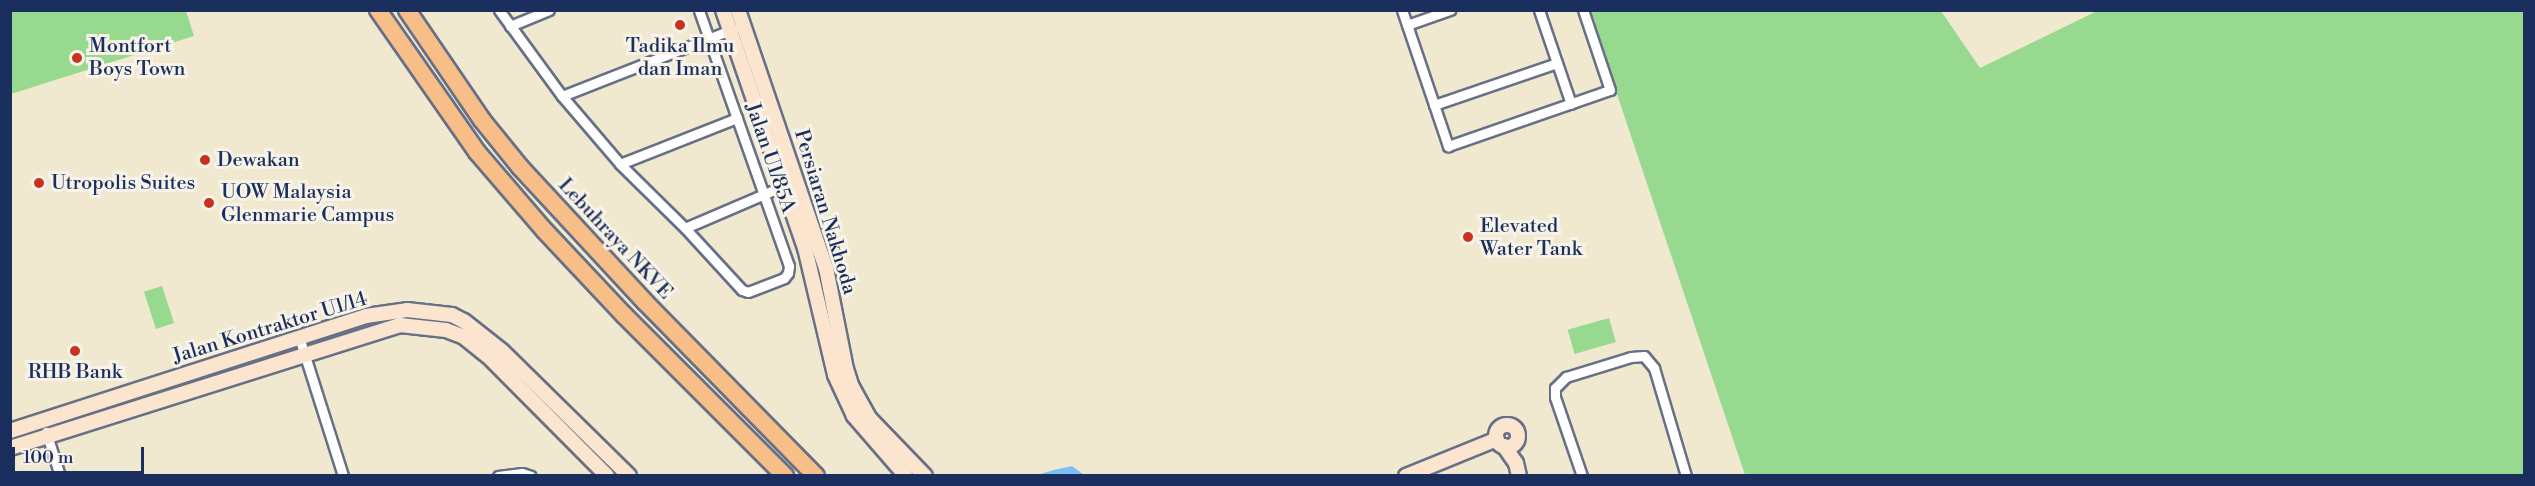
<!DOCTYPE html>
<html>
<head>
<meta charset="utf-8">
<style>
	body { margin:0 }
	#map { position:relative; width:2535px; height:486px; overflow:hidden; background:#f1e8d0; font-family:"Libre Bodoni",serif }
	div>[style] { position:absolute }
	.green>* { inset:0; background:#98d990; transform-origin:0 0 }
	.water>* { inset:0; background:#7cbff2 }
	.roads { filter:drop-shadow(2px 0 #667086) drop-shadow(-2px 0 #667086) drop-shadow(0 2px #667086) drop-shadow(0 -2px #667086) }
	.street>* { height:9px; margin:-4.5px; padding:0 4.5px; transform-origin:4.5px; border-radius:4.5px; background:#fff }
	.secondary>* { height:14px; margin:-7px; padding:0 7px; transform-origin:7px; border-radius:7px; background:#fce5cf }
	.secondary>.ring { margin:-7px; padding:0; box-sizing:content-box; background:none; border:14px solid #fce5cf; border-radius:50% }
	.highway>* { height:16px; margin:-8px; padding:0 8px; transform-origin:8px; border-radius:8px; background:#f7be88 }
	.dots>* { width:16px; height:16px; translate:-50% -50%; box-sizing:border-box; border:3px solid #f7f3e8; border-radius:50% }
	span { translate:-50% -50%; white-space:nowrap; text-align:center; line-height:1.15; -webkit-text-stroke:6px #f7f3e8; paint-order:stroke }
	.poi-label { font-size:20px; color:#1b2f5e }
	.left { translate:0 -50%; text-align:left }
	.street-label { font-size:20px; color:#1b2f5e }
	.frame { position:absolute; inset:0; border:12px solid #1b2f5e; pointer-events:none }
	.scale { position:absolute; left:12px; top:447px; width:132px; height:27px; box-sizing:border-box; border:3px solid #1b2f5e; border-top:0; padding-left:8px; font-size:18px; line-height:21px; white-space:nowrap; color:#1b2f5e; -webkit-text-stroke:4px #f7f3e8; paint-order:stroke }
</style>
</head>
<body>
<div id="map">
	<div class="green">
		<div style="clip-path:polygon(11px 10px,186px 11px,194px 36px,11px 94px)"></div>
		<div style="clip-path:polygon(1589px 11px,1941px 11px,1980px 68px,2097px 11px,2524px 11px,2524px 475px,1745px 475px)"></div>
		<div style="left:162px;top:286px;width:39px;height:19px;rotate:72deg"></div>
		<div style="left:1609px;top:318px;width:25px;height:43px;rotate:74deg"></div>
	</div>
	<div class="water">
		<div style="clip-path:polygon(1072px 466px,1084px 475px,1037px 475px,1054px 470px)"></div>
	</div>
	<div class="roads">
		<div class="street">
			<div style="left:499px;top:10px;width:107px;rotate:53.8deg"></div>
			<div style="left:562px;top:96px;width:89px;rotate:49.5deg"></div>
			<div style="left:620px;top:164px;width:91px;rotate:44.6deg"></div>
			<div style="left:685px;top:228px;width:84px;rotate:47.4deg"></div>
			<div style="left:742px;top:290px;width:6px;rotate:18deg"></div>
			<div style="left:748px;top:292px;width:39px;rotate:-21deg"></div>
			<div style="left:784px;top:278px;width:6px;rotate:-51deg"></div>
			<div style="left:788px;top:273px;width:7px;rotate:-82deg"></div>
			<div style="left:789px;top:266px;width:271px;rotate:-109.4deg"></div>
			<div style="left:1402px;top:10px;width:144px;rotate:71.3deg"></div>
			<div style="left:1448px;top:146px;width:171px;rotate:-19.1deg"></div>
			<div style="left:1610px;top:90px;width:84px;rotate:-108.6deg"></div>
			<div style="left:1539px;top:10px;width:99px;rotate:71.2deg"></div>
			<div style="left:1407px;top:25px;width:46px;rotate:-19.2deg"></div>
			<div style="left:510px;top:26px;width:42px;rotate:-22.3deg"></div>
			<div style="left:562px;top:96px;width:184px;rotate:-21.4deg"></div>
			<div style="left:1434px;top:105px;width:130px;rotate:-18.9deg"></div>
			<div style="left:620px;top:164px;width:126px;rotate:-21.5deg"></div>
			<div style="left:685px;top:228px;width:107px;rotate:-23.2deg"></div>
			<div style="left:299px;top:337px;width:146px;rotate:72.4deg"></div>
			<div style="left:46px;top:432px;width:46px;rotate:72.3deg"></div>
			<div style="left:498px;top:476px;width:24px;rotate:-7deg"></div>
			<div style="left:522px;top:473px;width:9px;rotate:18deg"></div>
			<div style="left:1582px;top:476px;width:83px;rotate:-108.9deg"></div>
			<div style="left:1555px;top:397px;width:9px;rotate:-90deg"></div>
			<div style="left:1555px;top:388px;width:16px;rotate:-45deg"></div>
			<div style="left:1566px;top:377px;width:68px;rotate:-17.1deg"></div>
			<div style="left:1631px;top:357px;width:13px;rotate:-4deg"></div>
			<div style="left:1644px;top:356px;width:16px;rotate:50deg"></div>
			<div style="left:1654px;top:368px;width:113px;rotate:73.5deg"></div>
		</div>
		<div class="secondary">
			<div style="left:723px;top:10px;width:252px;rotate:71deg"></div>
			<div style="left:805px;top:248px;width:130px;rotate:76.7deg"></div>
			<div style="left:835px;top:375px;width:45px;rotate:65.1deg"></div>
			<div style="left:854px;top:416px;width:79px;rotate:49.1deg"></div>
			<div style="left:738px;top:10px;width:273px;rotate:71.2deg"></div>
			<div style="left:826px;top:268px;width:103px;rotate:78.8deg"></div>
			<div style="left:846px;top:369px;width:19px;rotate:72deg"></div>
			<div style="left:852px;top:387px;width:37px;rotate:61deg"></div>
			<div style="left:870px;top:419px;width:79px;rotate:46deg"></div>
			<div class="ring" style="left:1496px;top:425px;width:8px;height:8px"></div>
			<div style="left:10px;top:431px;width:374px;rotate:-17.9deg"></div>
			<div style="left:366px;top:316px;width:41px;rotate:-8.3deg"></div>
			<div style="left:407px;top:310px;width:45px;rotate:6.3deg"></div>
			<div style="left:452px;top:315px;width:13px;rotate:27deg"></div>
			<div style="left:464px;top:321px;width:48px;rotate:38.3deg"></div>
			<div style="left:502px;top:351px;width:178px;rotate:44.5deg"></div>
			<div style="left:1504px;top:446px;width:21px;rotate:55deg"></div>
			<div style="left:1516px;top:463px;width:13px;rotate:77deg"></div>
			<div style="left:10px;top:448px;width:409px;rotate:-17.5deg"></div>
			<div style="left:400px;top:325px;width:46px;rotate:6.2deg"></div>
			<div style="left:446px;top:330px;width:19px;rotate:21deg"></div>
			<div style="left:464px;top:337px;width:36px;rotate:39deg"></div>
			<div style="left:492px;top:360px;width:163px;rotate:45.2deg"></div>
			<div style="left:1406px;top:476px;width:98px;rotate:-22.1deg"></div>
		</div>
		<div class="highway">
			<div style="left:378px;top:10px;width:173px;rotate:55.1deg"></div>
			<div style="left:477px;top:152px;width:104px;rotate:49.3deg"></div>
			<div style="left:545px;top:231px;width:115px;rotate:46.8deg"></div>
			<div style="left:624px;top:315px;width:228px;rotate:45deg"></div>
			<div style="left:407px;top:10px;width:133px;rotate:55.7deg"></div>
			<div style="left:482px;top:120px;width:60px;rotate:51deg"></div>
			<div style="left:520px;top:167px;width:184px;rotate:47.2deg"></div>
			<div style="left:645px;top:302px;width:244px;rotate:45.5deg"></div>
		</div>
	</div>
	<div class="dots">
		<div style="left:680px;top:25px;background:#c8321e"></div>
		<div style="left:77px;top:58px;background:#c8321e"></div>
		<div style="left:205px;top:160px;background:#c8321e"></div>
		<div style="left:39px;top:183px;background:#c8321e"></div>
		<div style="left:209px;top:203px;background:#c8321e"></div>
		<div style="left:1468px;top:237px;background:#c8321e"></div>
		<div style="left:75px;top:351px;background:#c8321e"></div>
	</div>
	<div class="poi-label">
		<span class="left" style="left:89px;top:58px">Montfort<br>Boys Town</span>
		<span style="left:680px;top:58px">Tadika Ilmu<br>dan Iman</span>
		<span class="left" style="left:217px;top:160px">Dewakan</span>
		<span class="left" style="left:51px;top:183px">Utropolis Suites</span>
		<span class="left" style="left:221px;top:204px">UOW Malaysia<br>Glenmarie Campus</span>
		<span class="left" style="left:1480px;top:238px">Elevated<br>Water Tank</span>
		<span style="left:75px;top:372px">RHB Bank</span>
	</div>
	<div class="street-label">
		<span style="left:770px;top:158px;rotate:71deg">Jalan U1/85A</span>
		<span style="left:825px;top:212px;rotate:73deg">Persiaran Nakhoda</span>
		<span style="left:615px;top:239px;rotate:47deg">Lebuhraya NKVE</span>
		<span style="left:270px;top:328px;rotate:-17deg">Jalan Kontraktor U1/14</span>
	</div>
	<div class="frame"></div>
	<div class="scale">100 m</div>
</div>
</body>
</html>
